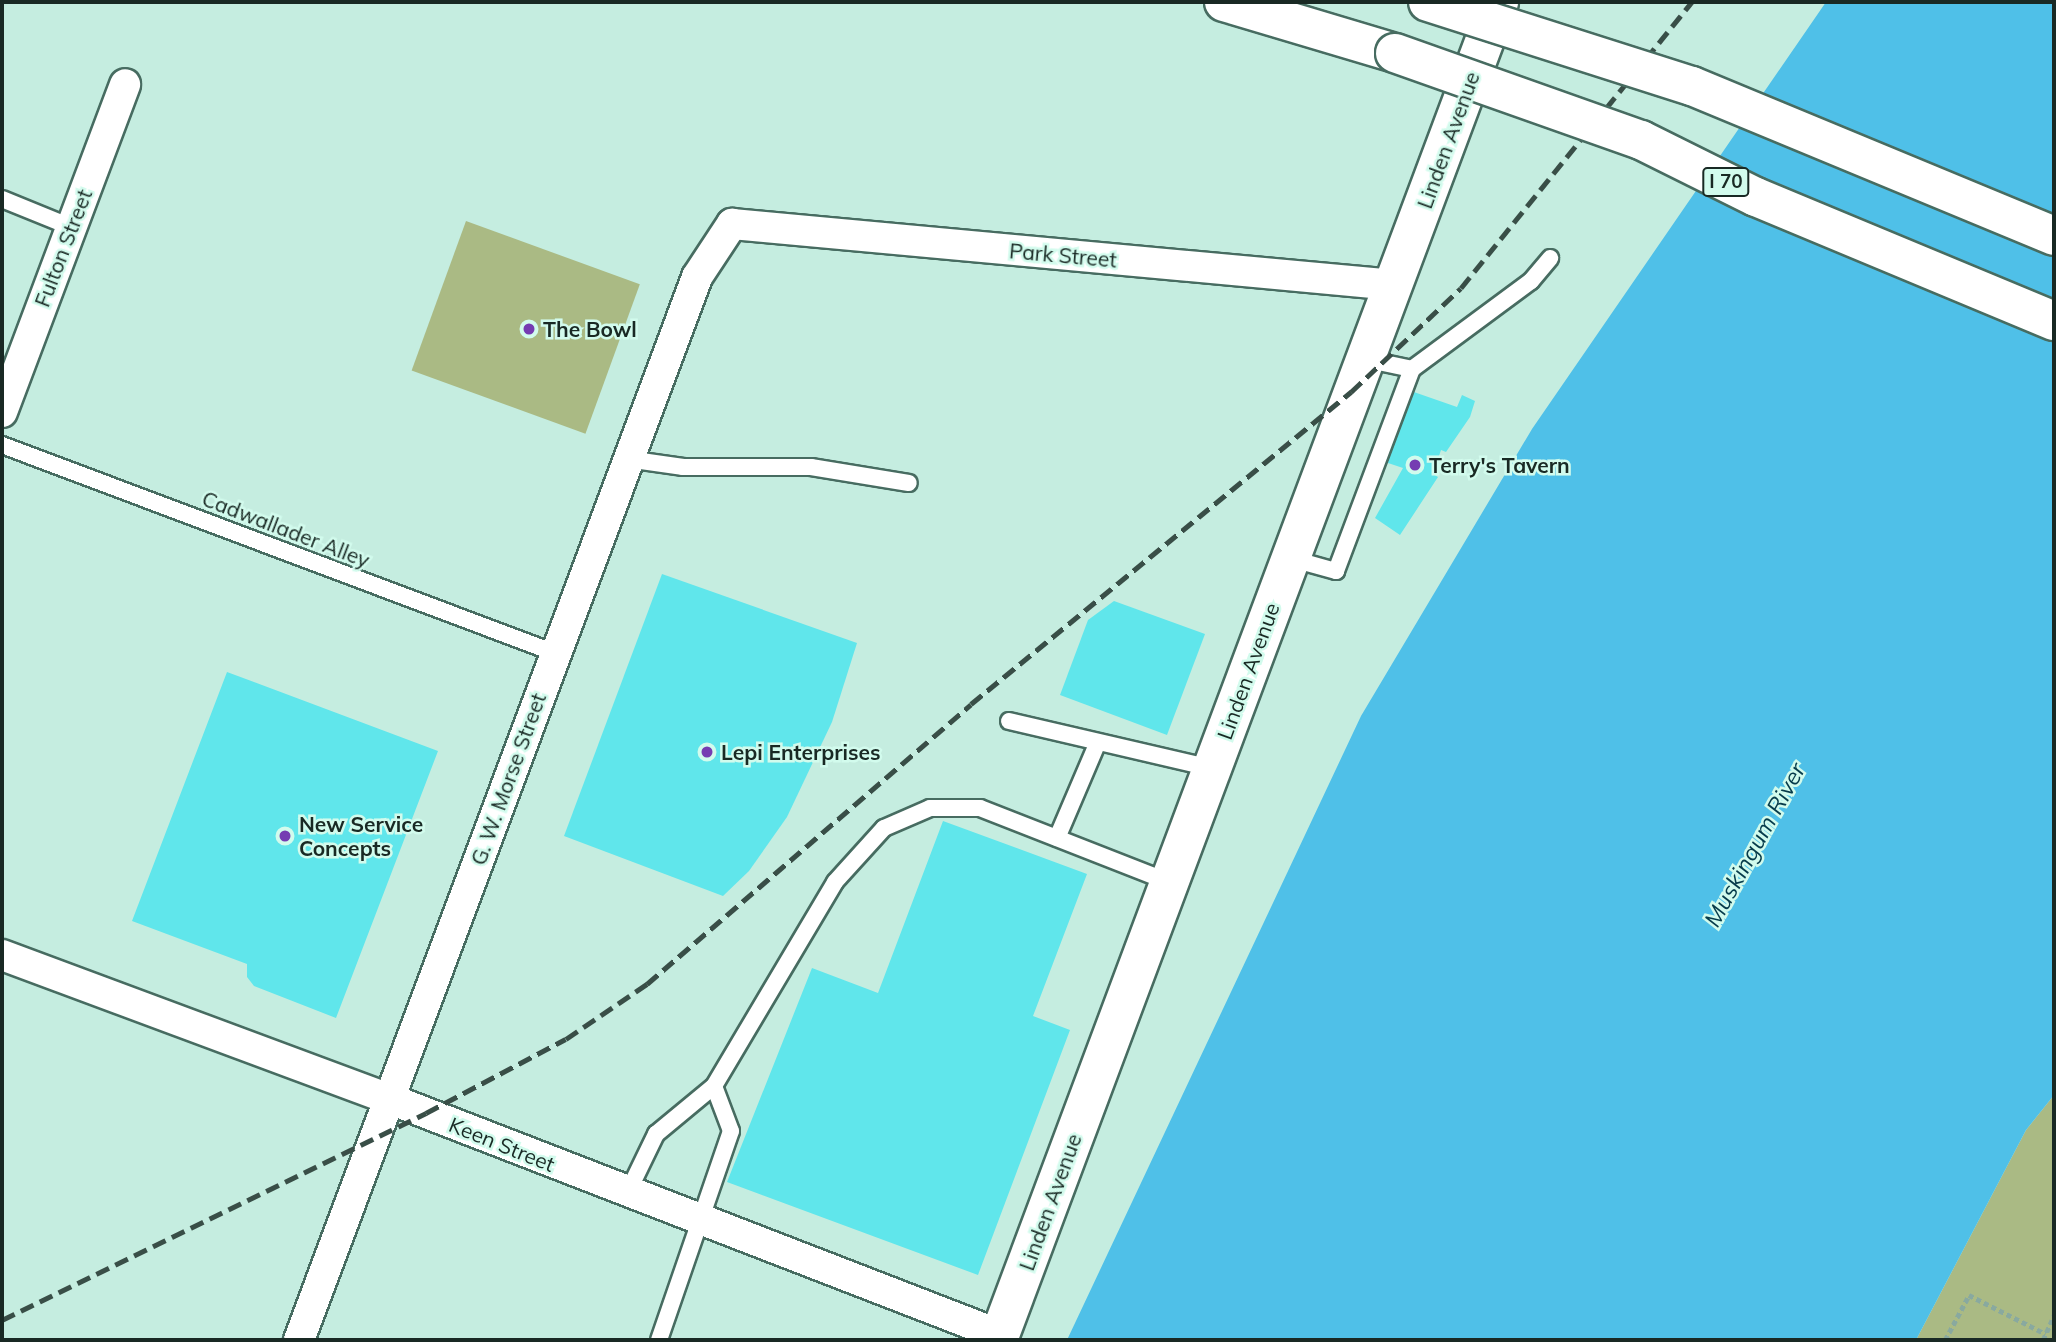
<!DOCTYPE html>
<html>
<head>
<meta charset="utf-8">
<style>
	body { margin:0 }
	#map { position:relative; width:2056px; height:1342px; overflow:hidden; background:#c5ede0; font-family:Mulish,sans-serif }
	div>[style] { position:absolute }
	.green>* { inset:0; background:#aaba84; transform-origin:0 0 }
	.water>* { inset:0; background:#4fc0e8 }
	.building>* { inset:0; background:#60e6eb }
	.path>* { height:4.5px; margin-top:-2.25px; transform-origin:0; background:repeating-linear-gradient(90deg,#89a99f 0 5px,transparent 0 8.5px) }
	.roads { filter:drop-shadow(2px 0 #476c61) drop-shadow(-2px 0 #476c61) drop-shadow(0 2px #476c61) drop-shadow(0 -2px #476c61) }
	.service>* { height:16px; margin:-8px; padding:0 8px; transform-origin:8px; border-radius:8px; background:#fff }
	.minor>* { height:30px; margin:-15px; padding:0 15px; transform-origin:15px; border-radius:15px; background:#fff }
	.secondary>* { height:38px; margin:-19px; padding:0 19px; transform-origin:19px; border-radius:19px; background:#fff }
	.motorway>* { height:38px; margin:-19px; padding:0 19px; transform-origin:19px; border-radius:19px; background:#fff }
	.rail>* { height:5px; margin-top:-2.5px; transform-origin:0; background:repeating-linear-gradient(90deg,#394e47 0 14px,transparent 0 21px) }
	.bridges { filter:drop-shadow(2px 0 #476c61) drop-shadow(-2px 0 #476c61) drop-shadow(0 2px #476c61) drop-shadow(0 -2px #476c61) }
	.motorway-bridge>* { height:38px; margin:-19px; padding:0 19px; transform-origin:19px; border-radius:19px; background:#fff }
	.dots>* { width:19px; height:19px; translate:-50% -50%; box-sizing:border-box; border:4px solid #d2fbed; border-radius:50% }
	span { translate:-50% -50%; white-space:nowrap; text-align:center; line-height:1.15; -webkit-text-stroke:5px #d2fbed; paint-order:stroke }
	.shield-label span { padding:2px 5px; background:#d2fbed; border:2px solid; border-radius:5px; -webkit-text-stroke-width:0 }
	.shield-label { font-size:19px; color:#192924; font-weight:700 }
	.street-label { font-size:21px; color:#192924 }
	.poi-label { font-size:21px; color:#192924; font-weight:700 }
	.left { translate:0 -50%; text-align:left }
	.water-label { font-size:23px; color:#063b4b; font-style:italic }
	.frame { position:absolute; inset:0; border:4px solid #192924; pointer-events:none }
</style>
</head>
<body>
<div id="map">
	<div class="green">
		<div style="left:466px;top:221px;width:185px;height:159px;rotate:20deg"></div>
		<div style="clip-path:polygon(2054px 1095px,2054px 1340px,1916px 1340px,2026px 1130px)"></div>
	</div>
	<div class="water">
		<div style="clip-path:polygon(1826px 2px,2054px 2px,2054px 1095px,2026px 1130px,1916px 1340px,1067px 1340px,1361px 716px,1532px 429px)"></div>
	</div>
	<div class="building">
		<div style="clip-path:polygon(1411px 391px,1457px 407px,1462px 395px,1475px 401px,1470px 417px,1446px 452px,1441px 450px,1433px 474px,1438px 477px,1400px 535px,1375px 518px,1403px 468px,1385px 462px)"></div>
		<div style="clip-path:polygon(662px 574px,857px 643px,832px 722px,787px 817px,749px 871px,723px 896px,564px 836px)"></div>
		<div style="clip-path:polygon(1114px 601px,1205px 634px,1167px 735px,1060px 695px,1088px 620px)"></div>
		<div style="clip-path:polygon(227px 672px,438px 751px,336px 1018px,254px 986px,247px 977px,247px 964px,132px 921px)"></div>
		<div style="clip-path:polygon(943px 821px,1087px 874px,1033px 1016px,1070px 1030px,978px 1275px,727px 1182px,812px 968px,878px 993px)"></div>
	</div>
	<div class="path">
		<div style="left:1945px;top:1340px;width:51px;rotate:-61.9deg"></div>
		<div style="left:1969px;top:1295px;width:86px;rotate:26.9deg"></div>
		<div style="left:2043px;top:1340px;width:27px;rotate:-66deg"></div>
	</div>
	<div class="roads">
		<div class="service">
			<div style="left:2px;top:199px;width:74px;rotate:22.1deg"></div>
			<div style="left:1365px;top:359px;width:48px;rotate:12deg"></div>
			<div style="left:2px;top:445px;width:591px;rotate:20.61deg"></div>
			<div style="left:627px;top:459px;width:57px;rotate:8.1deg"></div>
			<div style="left:683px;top:467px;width:128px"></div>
			<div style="left:811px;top:467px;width:99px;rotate:9.3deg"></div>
			<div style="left:1289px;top:558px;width:49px;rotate:15.5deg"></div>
			<div style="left:1336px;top:571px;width:216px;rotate:-69.4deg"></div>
			<div style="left:1412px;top:369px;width:148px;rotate:-36.5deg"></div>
			<div style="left:1531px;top:281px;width:30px;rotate:-50deg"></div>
			<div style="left:1009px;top:721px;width:207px;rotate:13.1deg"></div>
			<div style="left:1057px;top:838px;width:104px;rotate:-66.9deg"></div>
			<div style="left:627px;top:1194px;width:67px;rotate:-64.2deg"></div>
			<div style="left:656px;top:1134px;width:75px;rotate:-39.6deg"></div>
			<div style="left:714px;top:1086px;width:237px;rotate:-59.3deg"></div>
			<div style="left:835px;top:882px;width:73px;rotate:-47.8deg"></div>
			<div style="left:884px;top:828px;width:50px;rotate:-23.5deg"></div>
			<div style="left:930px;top:808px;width:50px"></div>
			<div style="left:980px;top:808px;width:203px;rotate:21.4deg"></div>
			<div style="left:659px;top:1340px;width:221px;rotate:-71deg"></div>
			<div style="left:731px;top:1131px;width:48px;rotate:-110.7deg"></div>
		</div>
		<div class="minor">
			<div style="left:2px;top:412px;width:350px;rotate:-69.4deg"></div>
			<div style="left:2px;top:955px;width:414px;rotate:20.4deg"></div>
			<div style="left:390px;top:1099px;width:654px;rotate:21.15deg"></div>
			<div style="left:299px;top:1340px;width:1135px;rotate:-69.47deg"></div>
			<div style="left:697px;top:277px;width:64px;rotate:-56.6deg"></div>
			<div style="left:732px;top:224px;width:665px;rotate:5.26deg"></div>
		</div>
		<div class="secondary">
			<div style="left:998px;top:1340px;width:1429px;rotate:-69.47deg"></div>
		</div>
		<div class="motorway">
			<div style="left:1224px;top:2px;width:178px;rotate:16.6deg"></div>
		</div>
	</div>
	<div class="rail">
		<div style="left:2px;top:1320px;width:472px;rotate:-26deg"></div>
		<div style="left:426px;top:1113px;width:158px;rotate:-27.9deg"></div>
		<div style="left:566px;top:1039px;width:98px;rotate:-34.2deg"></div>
		<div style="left:647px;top:984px;width:428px;rotate:-40.8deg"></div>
		<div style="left:971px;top:704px;width:492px;rotate:-39.4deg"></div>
		<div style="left:1351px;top:392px;width:151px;rotate:-43.4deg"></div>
		<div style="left:1461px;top:288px;width:368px;rotate:-51.1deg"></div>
	</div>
	<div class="bridges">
		<div class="motorway-bridge">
			<div style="left:1428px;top:2px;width:277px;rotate:17.7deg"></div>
			<div style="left:1692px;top:86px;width:392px;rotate:22.5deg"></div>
			<div style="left:1395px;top:53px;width:261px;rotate:19.5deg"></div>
			<div style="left:1641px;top:140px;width:128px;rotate:26.4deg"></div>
			<div style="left:1756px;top:197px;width:323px;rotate:22.6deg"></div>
		</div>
	</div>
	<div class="dots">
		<div style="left:529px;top:329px;background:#753cb2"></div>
		<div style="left:1415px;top:465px;background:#753cb2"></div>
		<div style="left:707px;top:752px;background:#753cb2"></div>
		<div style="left:285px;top:836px;background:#753cb2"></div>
	</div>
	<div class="shield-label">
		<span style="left:1726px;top:182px">I 70</span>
	</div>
	<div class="street-label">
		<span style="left:1448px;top:140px;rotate:-70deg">Linden Avenue</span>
		<span style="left:63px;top:248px;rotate:-69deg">Fulton Street</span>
		<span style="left:1063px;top:255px;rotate:5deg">Park Street</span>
		<span style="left:286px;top:529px;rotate:21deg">Cadwallader Alley</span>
		<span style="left:1248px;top:671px;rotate:-70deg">Linden Avenue</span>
		<span style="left:508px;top:779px;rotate:-70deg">G. W. Morse Street</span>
		<span style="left:502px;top:1144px;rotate:22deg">Keen Street</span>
		<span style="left:1050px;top:1202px;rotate:-70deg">Linden Avenue</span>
	</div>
	<div class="poi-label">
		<span class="left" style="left:543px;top:329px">The Bowl</span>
		<span class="left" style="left:1429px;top:465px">Terry's Tavern</span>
		<span class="left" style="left:721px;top:752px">Lepi Enterprises</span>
		<span class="left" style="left:299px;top:836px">New Service<br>Concepts</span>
	</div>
	<div class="water-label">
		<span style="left:1755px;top:845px;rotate:-61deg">Muskingum River</span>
	</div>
	<div class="frame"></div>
</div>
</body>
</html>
